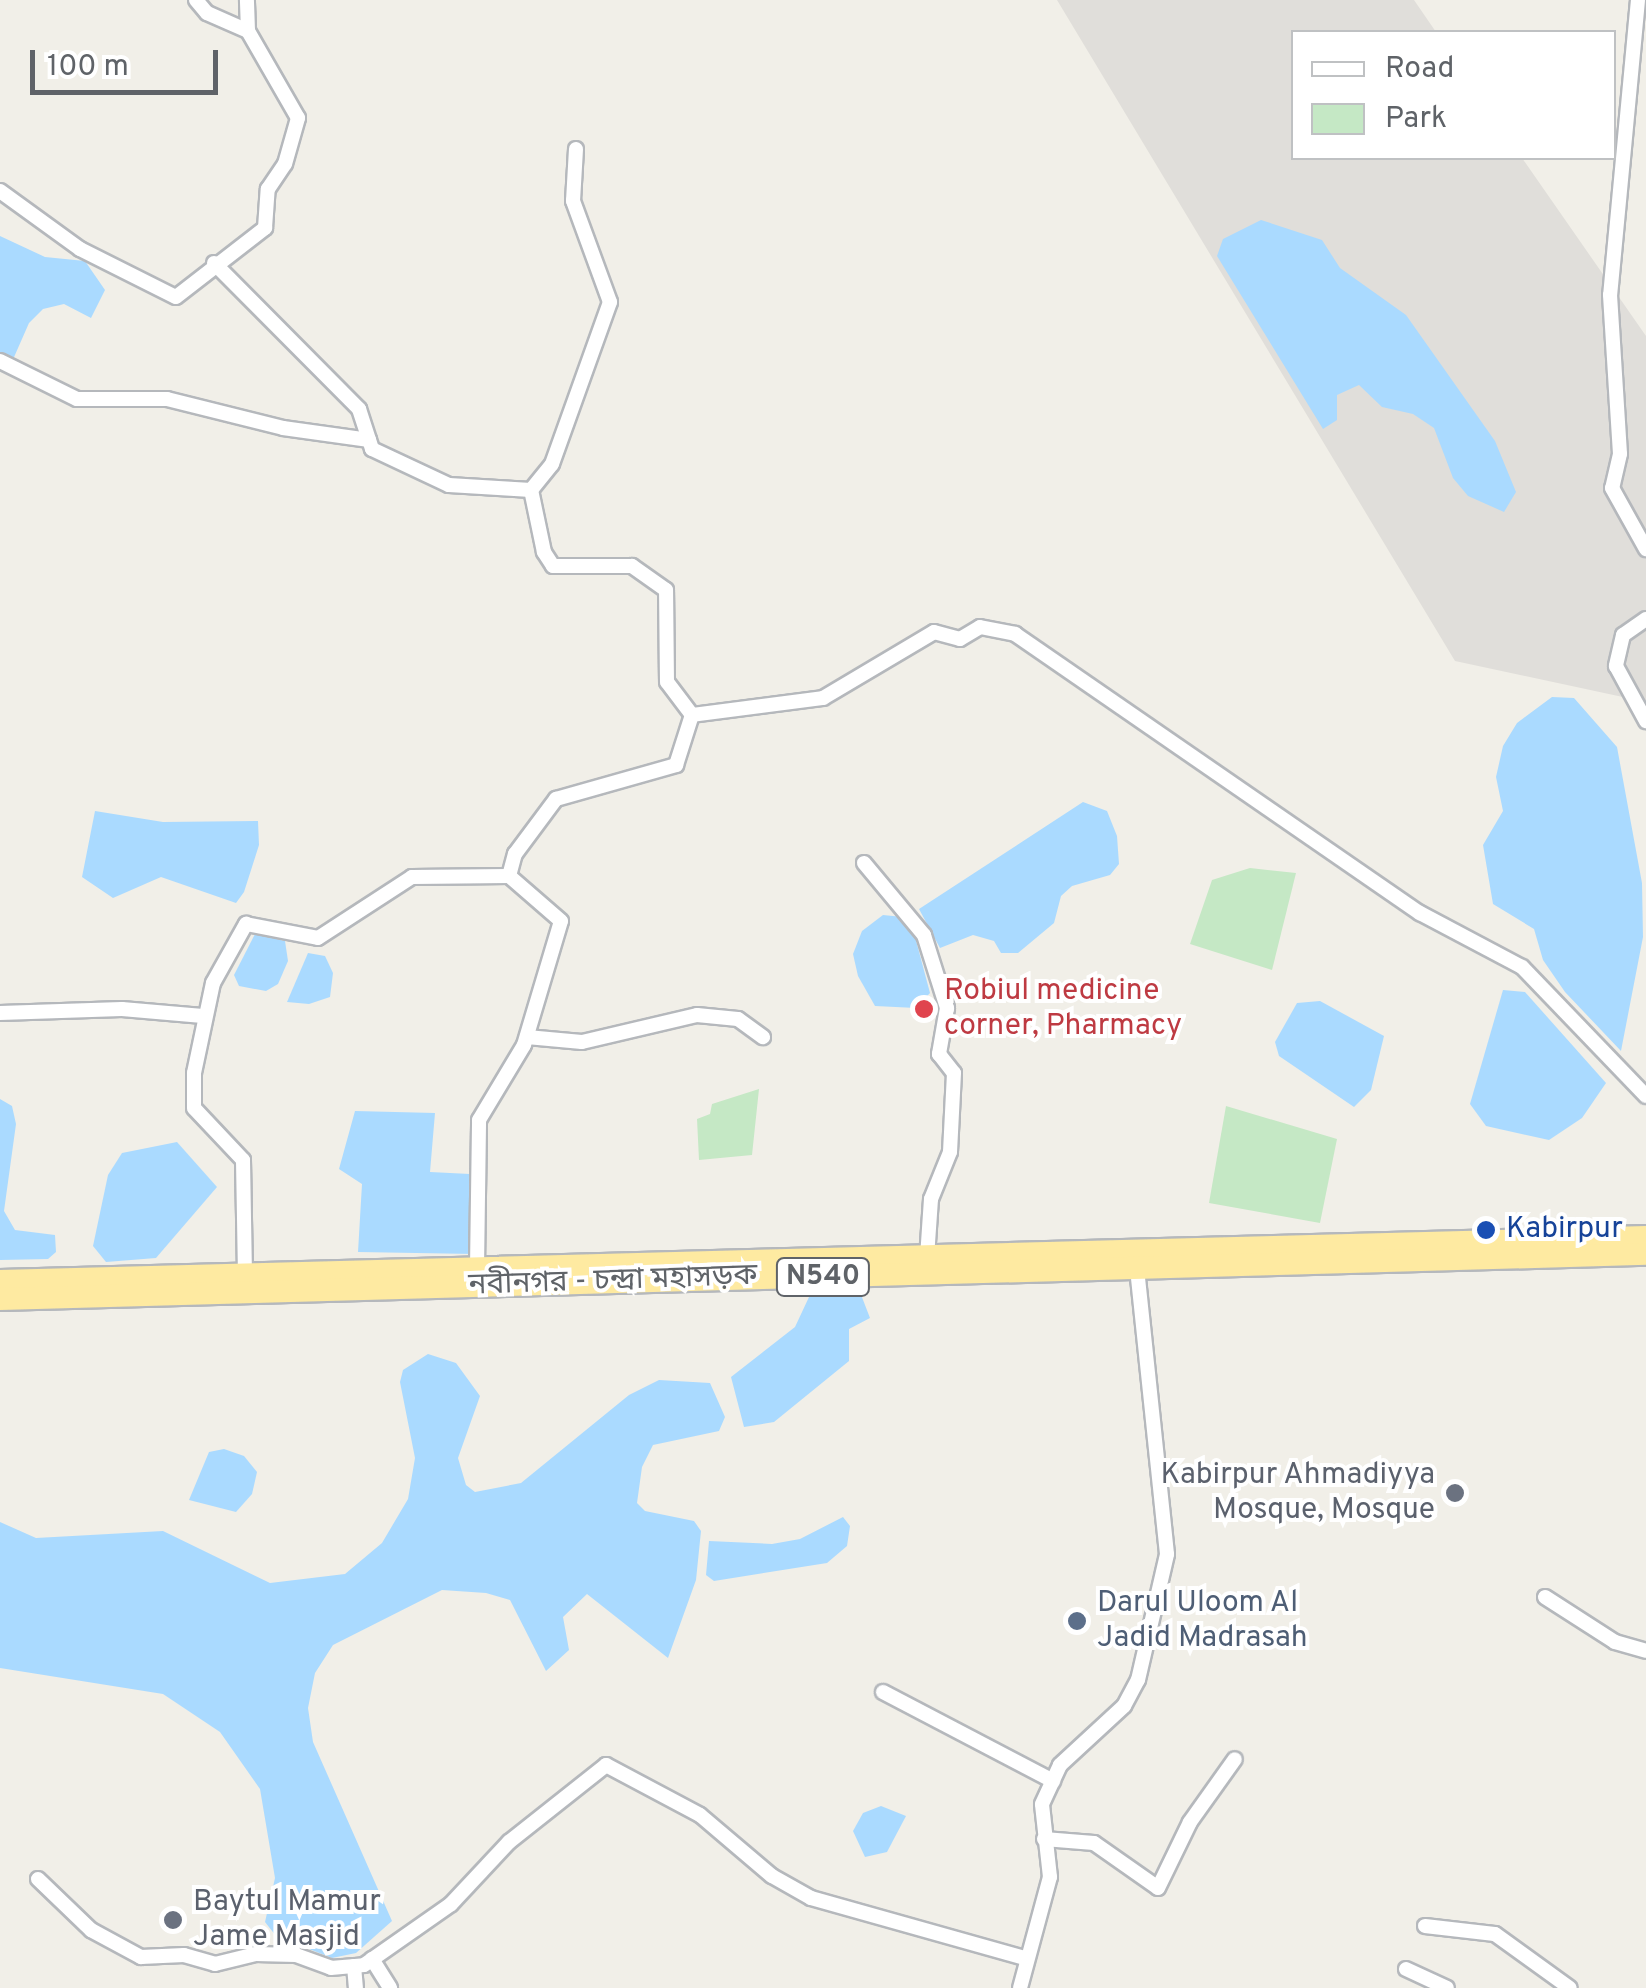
<!DOCTYPE html>
<html>
<head>
<meta charset="utf-8">
<style>
	body { margin:0 }
	#map { position:relative; width:1646px; height:1988px; overflow:hidden; background:#f1efe8; font-family:Overpass,"Noto Sans Bengali",sans-serif }
	div>[style] { position:absolute }
	.industrial>* { inset:0; background:#e0deda }
	.green>* { inset:0; background:#c5e8c5 }
	.water>* { inset:0; background:#aadaff }
	.roads { filter:drop-shadow(2px 0 #b5b8bc) drop-shadow(-2px 0 #b5b8bc) drop-shadow(0 2px #b5b8bc) drop-shadow(0 -2px #b5b8bc) }
	.minor>* { height:14px; margin:-7px; padding:0 7px; transform-origin:7px; border-radius:7px; background:#fff }
	.trunk>* { height:22px; margin:-11px; padding:0 11px; transform-origin:11px; border-radius:11px; background:#feeaa1 }
	.dots>* { width:28px; height:28px; translate:-50% -50%; box-sizing:border-box; border:5px solid #fff; border-radius:50% }
	span { translate:-50% -50%; white-space:nowrap; text-align:center; line-height:1.15; -webkit-text-stroke:8px #fff; paint-order:stroke }
	.shield-label span { padding:2px 8px; background:#fff; border:2px solid; border-radius:8px; -webkit-text-stroke-width:0 }
	.shield-label { font-size:28px; color:#5f6368; font-weight:700 }
	.health-label { font-size:30px; color:#be3a42 }
	.left { translate:0 -50%; text-align:left }
	.transit-label { font-size:30px; color:#164399 }
	.street-label { font-size:30px; color:#5f6368 }
	.worship-label { font-size:30px; color:#5b616d }
	.right { translate:-100% -50%; text-align:right }
	.service-label { font-size:30px; color:#4e5e75 }
	.legend { position:absolute; left:1291px; top:30px; width:325px; height:130px; box-sizing:border-box; background:#fff; border:2px solid #bfc1c3; margin:0; padding:12px 18px; list-style:none; font-size:30px; color:#5f6368 }
	.legend li { display:flex; align-items:center; gap:20px; height:50px }
	.legend b { width:50px; border:2px solid #bfc1c3 }
	.scale { position:absolute; left:30px; top:50px; width:188px; height:45px; box-sizing:border-box; border:5px solid #5f6368; border-top:0; padding-left:12px; font-size:30px; line-height:35px; white-space:nowrap; color:#5f6368; -webkit-text-stroke:8px #fff; paint-order:stroke }
</style>
</head>
<body>
<div id="map">
	<div class="industrial">
		<div style="clip-path:polygon(1057px 0,1414px 0,1436px 32px,1294px 32px,1294px 158px,1522px 158px,1646px 336px,1646px 702px,1455px 661px)"></div>
	</div>
	<div class="green">
		<div style="clip-path:polygon(1250px 868px,1296px 873px,1272px 970px,1190px 944px,1212px 880px)"></div>
		<div style="clip-path:polygon(759px 1089px,752px 1155px,699px 1160px,697px 1119px,710px 1114px,712px 1104px)"></div>
		<div style="clip-path:polygon(1226px 1106px,1337px 1139px,1320px 1223px,1209px 1203px)"></div>
	</div>
	<div class="water">
		<div style="clip-path:polygon(1261px 220px,1322px 240px,1340px 268px,1406px 315px,1495px 441px,1516px 492px,1504px 512px,1468px 496px,1453px 478px,1434px 428px,1413px 414px,1382px 407px,1359px 385px,1337px 395px,1337px 420px,1323px 429px,1217px 256px,1223px 239px)"></div>
		<div style="clip-path:polygon(0 236px,45px 257px,85px 261px,105px 290px,91px 318px,64px 304px,43px 309px,29px 323px,11px 364px,0 356px)"></div>
		<div style="clip-path:polygon(1552px 697px,1574px 698px,1617px 747px,1642px 883px,1643px 937px,1621px 1051px,1565px 992px,1543px 960px,1534px 929px,1493px 904px,1483px 845px,1503px 811px,1496px 777px,1503px 746px,1517px 723px)"></div>
		<div style="clip-path:polygon(1083px 802px,1107px 811px,1117px 836px,1119px 864px,1110px 875px,1072px 886px,1061px 896px,1054px 923px,1018px 953px,1001px 953px,994px 941px,973px 935px,940px 948px,919px 909px)"></div>
		<div style="clip-path:polygon(95px 811px,163px 822px,258px 821px,259px 845px,244px 892px,236px 903px,161px 877px,113px 898px,82px 877px)"></div>
		<div style="clip-path:polygon(883px 915px,903px 917px,914px 933px,930px 993px,916px 1008px,875px 1006px,858px 976px,853px 954px,862px 931px)"></div>
		<div style="clip-path:polygon(255px 934px,285px 941px,288px 961px,278px 984px,266px 991px,239px 986px,234px 975px)"></div>
		<div style="clip-path:polygon(308px 953px,325px 956px,333px 973px,330px 997px,309px 1004px,287px 1002px)"></div>
		<div style="clip-path:polygon(1503px 990px,1525px 992px,1606px 1083px,1582px 1118px,1549px 1140px,1486px 1126px,1470px 1104px)"></div>
		<div style="clip-path:polygon(1320px 1001px,1384px 1036px,1371px 1090px,1354px 1107px,1279px 1056px,1275px 1042px,1297px 1003px)"></div>
		<div style="clip-path:polygon(0 1099px,12px 1106px,16px 1124px,4px 1211px,15px 1230px,55px 1235px,56px 1252px,48px 1259px,0 1260px)"></div>
		<div style="clip-path:polygon(355px 1111px,435px 1113px,430px 1172px,470px 1174px,474px 1254px,358px 1252px,362px 1184px,339px 1169px)"></div>
		<div style="clip-path:polygon(177px 1142px,217px 1187px,156px 1258px,106px 1262px,93px 1246px,108px 1175px,122px 1153px)"></div>
		<div style="clip-path:polygon(860px 1292px,870px 1318px,849px 1329px,849px 1361px,774px 1422px,744px 1427px,731px 1377px,795px 1327px,809px 1297px)"></div>
		<div style="clip-path:polygon(428px 1354px,456px 1363px,480px 1396px,458px 1458px,466px 1485px,475px 1492px,521px 1483px,629px 1395px,659px 1380px,710px 1383px,725px 1417px,719px 1431px,653px 1445px,642px 1467px,637px 1503px,645px 1511px,694px 1521px,701px 1531px,696px 1580px,668px 1658px,587px 1594px,563px 1617px,569px 1650px,546px 1671px,510px 1600px,486px 1593px,442px 1590px,333px 1645px,315px 1673px,308px 1708px,313px 1742px,392px 1921px,356px 1953px,332px 1958px,276px 1936px,265px 1922px,275px 1878px,260px 1789px,220px 1732px,163px 1694px,0 1668px,0 1522px,36px 1538px,163px 1531px,270px 1583px,345px 1574px,382px 1543px,408px 1499px,415px 1458px,400px 1382px,403px 1370px)"></div>
		<div style="clip-path:polygon(224px 1449px,244px 1456px,257px 1472px,252px 1494px,236px 1512px,189px 1500px,209px 1452px)"></div>
		<div style="clip-path:polygon(843px 1517px,850px 1526px,847px 1546px,827px 1563px,714px 1581px,706px 1575px,709px 1541px,772px 1544px,800px 1539px)"></div>
		<div style="clip-path:polygon(881px 1806px,906px 1816px,887px 1852px,865px 1857px,853px 1831px,863px 1813px)"></div>
	</div>
	<div class="roads">
		<div class="minor">
			<div style="left:196px;top:0;width:17px;rotate:50deg"></div>
			<div style="left:207px;top:13px;width:45px;rotate:23.7deg"></div>
			<div style="left:1638px;top:0;width:296px;rotate:95.4deg"></div>
			<div style="left:1610px;top:295px;width:159px;rotate:86.4deg"></div>
			<div style="left:1620px;top:454px;width:35px;rotate:103deg"></div>
			<div style="left:1612px;top:488px;width:70px;rotate:60.9deg"></div>
			<div style="left:0;top:191px;width:99px;rotate:35.9deg"></div>
			<div style="left:80px;top:249px;width:107px;rotate:26.6deg"></div>
			<div style="left:176px;top:297px;width:113px;rotate:-37.8deg"></div>
			<div style="left:265px;top:228px;width:39px;rotate:-86deg"></div>
			<div style="left:268px;top:189px;width:30px;rotate:-56deg"></div>
			<div style="left:285px;top:164px;width:48px;rotate:-74.2deg"></div>
			<div style="left:298px;top:118px;width:100px;rotate:-119.9deg"></div>
			<div style="left:248px;top:31px;width:31px;rotate:-92deg"></div>
			<div style="left:214px;top:263px;width:206px;rotate:45.2deg"></div>
			<div style="left:359px;top:409px;width:42px;rotate:72deg"></div>
			<div style="left:372px;top:449px;width:85px;rotate:25.1deg"></div>
			<div style="left:449px;top:485px;width:82px;rotate:3.5deg"></div>
			<div style="left:0;top:361px;width:86px;rotate:26.3deg"></div>
			<div style="left:77px;top:399px;width:90px"></div>
			<div style="left:167px;top:399px;width:120px;rotate:14deg"></div>
			<div style="left:283px;top:428px;width:87px;rotate:7.9deg"></div>
			<div style="left:1646px;top:619px;width:28px;rotate:145deg"></div>
			<div style="left:1623px;top:635px;width:32px;rotate:103deg"></div>
			<div style="left:1616px;top:666px;width:63px;rotate:61.4deg"></div>
			<div style="left:692px;top:715px;width:132px;rotate:-7.4deg"></div>
			<div style="left:823px;top:698px;width:129px;rotate:-30.7deg"></div>
			<div style="left:934px;top:632px;width:27px;rotate:15deg"></div>
			<div style="left:960px;top:639px;width:23px;rotate:-31deg"></div>
			<div style="left:980px;top:627px;width:36px;rotate:11deg"></div>
			<div style="left:1015px;top:634px;width:492px;rotate:34.6deg"></div>
			<div style="left:1420px;top:913px;width:115px;rotate:27.9deg"></div>
			<div style="left:1522px;top:967px;width:179px;rotate:46.1deg"></div>
			<div style="left:864px;top:863px;width:94px;rotate:50.2deg"></div>
			<div style="left:924px;top:935px;width:77px;rotate:72.5deg"></div>
			<div style="left:947px;top:1008px;width:47px;rotate:99.9deg"></div>
			<div style="left:939px;top:1054px;width:24px;rotate:52deg"></div>
			<div style="left:954px;top:1073px;width:79px;rotate:92.9deg"></div>
			<div style="left:950px;top:1152px;width:51px;rotate:112deg"></div>
			<div style="left:931px;top:1199px;width:58px;rotate:93.9deg"></div>
			<div style="left:0;top:1013px;width:122px;rotate:-1.9deg"></div>
			<div style="left:122px;top:1009px;width:81px;rotate:4.9deg"></div>
			<div style="left:527px;top:1037px;width:55px;rotate:5.2deg"></div>
			<div style="left:582px;top:1042px;width:118px;rotate:-13.2deg"></div>
			<div style="left:697px;top:1015px;width:41px;rotate:5.6deg"></div>
			<div style="left:738px;top:1019px;width:31px;rotate:36deg"></div>
			<div style="left:477px;top:1268px;width:148px;rotate:-89.2deg"></div>
			<div style="left:479px;top:1120px;width:87px;rotate:-59deg"></div>
			<div style="left:524px;top:1045px;width:129px;rotate:-73.4deg"></div>
			<div style="left:561px;top:921px;width:69px;rotate:-139.1deg"></div>
			<div style="left:509px;top:876px;width:23px;rotate:-75deg"></div>
			<div style="left:515px;top:854px;width:69px;rotate:-53.3deg"></div>
			<div style="left:556px;top:799px;width:125px;rotate:-15.8deg"></div>
			<div style="left:676px;top:765px;width:52px;rotate:-72.3deg"></div>
			<div style="left:692px;top:715px;width:41px;rotate:-127.1deg"></div>
			<div style="left:667px;top:682px;width:92px;rotate:-90.6deg"></div>
			<div style="left:666px;top:590px;width:42px;rotate:-144.8deg"></div>
			<div style="left:632px;top:566px;width:79px;rotate:180deg"></div>
			<div style="left:553px;top:566px;width:17px;rotate:-123deg"></div>
			<div style="left:544px;top:552px;width:63px;rotate:-101.8deg"></div>
			<div style="left:531px;top:490px;width:33px;rotate:-51deg"></div>
			<div style="left:552px;top:464px;width:172px;rotate:-70.3deg"></div>
			<div style="left:610px;top:302px;width:108px;rotate:-110.1deg"></div>
			<div style="left:573px;top:201px;width:52px;rotate:-86.7deg"></div>
			<div style="left:245px;top:1275px;width:115px;rotate:-91deg"></div>
			<div style="left:243px;top:1160px;width:71px;rotate:-133.3deg"></div>
			<div style="left:194px;top:1108px;width:35px;rotate:-90deg"></div>
			<div style="left:194px;top:1073px;width:92px;rotate:-78.1deg"></div>
			<div style="left:213px;top:983px;width:68px;rotate:-60.8deg"></div>
			<div style="left:246px;top:924px;width:73px;rotate:11deg"></div>
			<div style="left:318px;top:938px;width:112px;rotate:-33deg"></div>
			<div style="left:412px;top:877px;width:97px;rotate:-0.6deg"></div>
			<div style="left:1545px;top:1597px;width:83px;rotate:32.7deg"></div>
			<div style="left:1615px;top:1642px;width:32px;rotate:16deg"></div>
			<div style="left:883px;top:1692px;width:192px;rotate:27.6deg"></div>
			<div style="left:1044px;top:1839px;width:50px;rotate:4.6deg"></div>
			<div style="left:1094px;top:1843px;width:78px;rotate:35.1deg"></div>
			<div style="left:1158px;top:1888px;width:73px;rotate:-64.1deg"></div>
			<div style="left:1190px;top:1822px;width:77px;rotate:-54.5deg"></div>
			<div style="left:38px;top:1879px;width:74px;rotate:43.9deg"></div>
			<div style="left:91px;top:1930px;width:57px;rotate:28.4deg"></div>
			<div style="left:141px;top:1957px;width:43px;rotate:-2.7deg"></div>
			<div style="left:184px;top:1955px;width:32px;rotate:16deg"></div>
			<div style="left:215px;top:1964px;width:42px;rotate:-13.7deg"></div>
			<div style="left:256px;top:1954px;width:40px;rotate:1.4deg"></div>
			<div style="left:296px;top:1955px;width:37px;rotate:20deg"></div>
			<div style="left:331px;top:1968px;width:33px;rotate:-5deg"></div>
			<div style="left:364px;top:1965px;width:106px;rotate:-35deg"></div>
			<div style="left:451px;top:1904px;width:85px;rotate:-46.9deg"></div>
			<div style="left:509px;top:1842px;width:124px;rotate:-38.4deg"></div>
			<div style="left:606px;top:1765px;width:106px;rotate:28deg"></div>
			<div style="left:700px;top:1815px;width:94px;rotate:40.3deg"></div>
			<div style="left:772px;top:1876px;width:45px;rotate:29.4deg"></div>
			<div style="left:811px;top:1898px;width:221px;rotate:15.7deg"></div>
			<div style="left:1425px;top:1926px;width:70px;rotate:6.5deg"></div>
			<div style="left:1495px;top:1934px;width:92px;rotate:35.8deg"></div>
			<div style="left:372px;top:1959px;width:34px;rotate:58deg"></div>
			<div style="left:354px;top:1966px;width:22px;rotate:85deg"></div>
			<div style="left:1406px;top:1969px;width:45px;rotate:24.9deg"></div>
			<div style="left:1020px;top:1988px;width:115px;rotate:-74.9deg"></div>
			<div style="left:1050px;top:1877px;width:73px;rotate:-96.3deg"></div>
			<div style="left:1042px;top:1804px;width:43px;rotate:-65.2deg"></div>
			<div style="left:1060px;top:1765px;width:87px;rotate:-42.7deg"></div>
			<div style="left:1124px;top:1706px;width:30px;rotate:-62deg"></div>
			<div style="left:1138px;top:1680px;width:129px;rotate:-77deg"></div>
			<div style="left:1167px;top:1554px;width:286px;rotate:-96deg"></div>
		</div>
		<div class="trunk">
			<div style="left:0;top:1281px;width:1647px;rotate:-1.53deg"></div>
			<div style="left:0;top:1299px;width:1647px;rotate:-1.57deg"></div>
		</div>
	</div>
	<div class="dots">
		<div style="left:924px;top:1009px;background:#e0444e"></div>
		<div style="left:1486px;top:1230px;background:#1a4fb4"></div>
		<div style="left:1455px;top:1493px;background:#6b7280"></div>
		<div style="left:1077px;top:1621px;background:#5c6f8a"></div>
		<div style="left:173px;top:1920px;background:#6b7280"></div>
	</div>
	<div class="shield-label">
		<span style="left:823px;top:1277px">N540</span>
	</div>
	<div class="health-label">
		<span class="left" style="left:944px;top:1009px">Robiul medicine<br>corner, Pharmacy</span>
	</div>
	<div class="transit-label">
		<span class="left" style="left:1506px;top:1230px">Kabirpur</span>
	</div>
	<div class="street-label">
		<span style="left:613px;top:1282px;rotate:-2deg">নবীনগর - চন্দ্রা মহাসড়ক</span>
	</div>
	<div class="worship-label">
		<span class="right" style="left:1435px;top:1493px">Kabirpur Ahmadiyya<br>Mosque, Mosque</span>
		<span class="left" style="left:193px;top:1920px">Baytul Mamur<br>Jame Masjid</span>
	</div>
	<div class="service-label">
		<span class="left" style="left:1097px;top:1621px">Darul Uloom Al<br>Jadid Madrasah</span>
	</div>
	<ul class="legend">
	<li><b style="height:12px;background:#fff"></b>Road</li>
	<li><b style="height:28px;background:#c5e8c5"></b>Park</li>
	</ul>
	<div class="scale">100 m</div>
</div>
</body>
</html>
